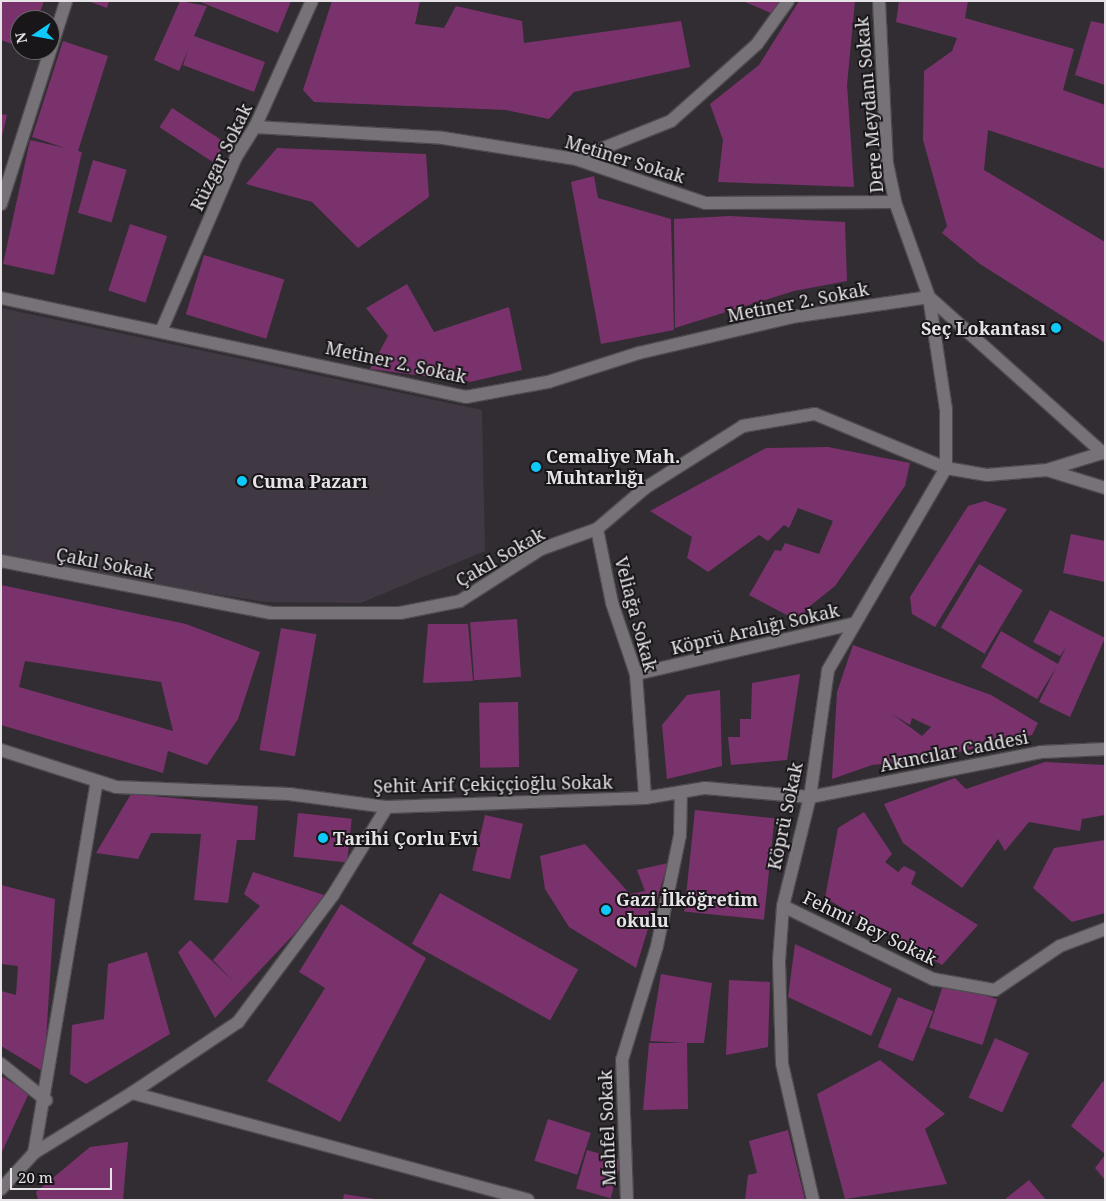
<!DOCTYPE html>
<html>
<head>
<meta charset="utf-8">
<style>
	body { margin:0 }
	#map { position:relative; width:1106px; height:1201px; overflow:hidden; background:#322d32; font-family:"Noto Serif",serif }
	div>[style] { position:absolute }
	.built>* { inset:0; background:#403842 }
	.building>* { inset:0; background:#7a326d; transform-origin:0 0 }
	.roads { filter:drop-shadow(1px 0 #4e4b4f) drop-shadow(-1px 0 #4e4b4f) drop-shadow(0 1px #4e4b4f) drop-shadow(0 -1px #4e4b4f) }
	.street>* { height:12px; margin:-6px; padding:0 6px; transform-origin:6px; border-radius:6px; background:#777278 }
	.dots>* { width:14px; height:14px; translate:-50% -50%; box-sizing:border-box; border:2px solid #181619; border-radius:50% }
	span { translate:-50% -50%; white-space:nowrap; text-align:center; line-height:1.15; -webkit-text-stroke:4px #181619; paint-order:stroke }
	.street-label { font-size:18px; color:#e6e3e7 }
	.poi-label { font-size:18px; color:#e6e3e7; font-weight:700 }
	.right { translate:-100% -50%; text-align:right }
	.left { translate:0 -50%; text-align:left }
	.frame { position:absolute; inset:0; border:2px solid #e6e3e7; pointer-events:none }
	.north { position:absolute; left:10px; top:10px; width:50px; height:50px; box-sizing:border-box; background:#181619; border:1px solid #6a686b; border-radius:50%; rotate:258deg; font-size:14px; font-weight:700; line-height:20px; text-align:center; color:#e6e3e7 }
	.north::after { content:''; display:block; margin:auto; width:18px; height:22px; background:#0dcafa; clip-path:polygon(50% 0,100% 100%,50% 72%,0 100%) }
	.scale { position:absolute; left:10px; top:1168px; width:102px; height:22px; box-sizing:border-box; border:2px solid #e6e3e7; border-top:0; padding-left:6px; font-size:15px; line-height:18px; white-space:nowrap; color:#e6e3e7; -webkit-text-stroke:4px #181619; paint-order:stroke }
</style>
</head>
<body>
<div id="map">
	<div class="built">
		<div style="clip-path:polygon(1px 308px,482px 410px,485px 551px,361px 603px,266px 602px,1px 561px)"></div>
	</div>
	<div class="building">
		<div style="clip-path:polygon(1px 1px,44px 1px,37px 20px,20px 20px,20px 47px,1px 40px)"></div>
		<div style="clip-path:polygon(88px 1px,109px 1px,107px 8px)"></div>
		<div style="clip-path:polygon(180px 1px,207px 6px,194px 36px,265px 62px,254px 92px,183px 65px,188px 50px,179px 71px,154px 60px)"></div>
		<div style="clip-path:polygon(198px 1px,291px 1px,278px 33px)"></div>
		<div style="clip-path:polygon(332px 1px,420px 1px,415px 24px,444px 28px,456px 6px,522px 21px,524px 43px,681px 21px,690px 67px,574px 92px,549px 119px,506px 110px,314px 102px,303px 90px)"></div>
		<div style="clip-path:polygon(743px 1px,780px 1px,773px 14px)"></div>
		<div style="clip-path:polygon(799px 1px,855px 1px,847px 85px,854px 187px,718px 182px,723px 140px,710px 104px,759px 65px)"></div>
		<div style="clip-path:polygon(899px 1px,968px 1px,965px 18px,1074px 49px,1063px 90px,1105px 105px,1105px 169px,988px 130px,984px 170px,1105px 242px,1105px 343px,980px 264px,942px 233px,947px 226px,923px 140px,924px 71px,952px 51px,957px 38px,896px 22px)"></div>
		<div style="clip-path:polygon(1091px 21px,1105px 24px,1105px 85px,1075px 75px)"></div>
		<div style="clip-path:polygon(63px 41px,108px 56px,78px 151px,82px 152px,54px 275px,3px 264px,30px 140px,65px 148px,32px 137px)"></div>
		<div style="left:172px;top:108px;width:64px;height:23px;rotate:33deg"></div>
		<div style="clip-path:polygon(1px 114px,7px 115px,2px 136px,1px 136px)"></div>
		<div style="clip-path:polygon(277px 148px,426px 154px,429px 197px,358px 248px,312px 202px,246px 184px)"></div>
		<div style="left:93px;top:160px;width:35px;height:55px;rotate:16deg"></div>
		<div style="clip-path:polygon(594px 176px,598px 198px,671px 219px,674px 330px,601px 344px,571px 182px)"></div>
		<div style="clip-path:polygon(730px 216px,845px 222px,847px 281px,794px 291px,675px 328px,674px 219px)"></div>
		<div style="left:130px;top:224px;width:39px;height:70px;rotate:18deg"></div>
		<div style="left:204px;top:255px;width:84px;height:62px;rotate:17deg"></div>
		<div style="clip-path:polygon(407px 284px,434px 332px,509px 307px,522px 370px,470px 382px,370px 369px,388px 336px,366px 308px)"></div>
		<div style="clip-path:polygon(828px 447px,910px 463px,905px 486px,835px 586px,810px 606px,800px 622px,749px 595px,775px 550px,781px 551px,785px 543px,819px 554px,833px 521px,798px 508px,789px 528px,784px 525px,768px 541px,759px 535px,708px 572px,687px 558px,692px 537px,650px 511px,766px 448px)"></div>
		<div style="clip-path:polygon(985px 501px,1007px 509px,935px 627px,912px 614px,910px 597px,968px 506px)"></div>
		<div style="clip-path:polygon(1071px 534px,1105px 541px,1105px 582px,1063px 573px)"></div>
		<div style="left:979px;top:564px;width:51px;height:74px;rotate:31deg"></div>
		<div style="clip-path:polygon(evenodd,1px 585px,186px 624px,260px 652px,238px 719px,207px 765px,168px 751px,163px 773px,1px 725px,1px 585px,25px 661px,161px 682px,173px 731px,19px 687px,25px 661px)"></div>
		<div style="clip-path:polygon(1050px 610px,1105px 638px,1070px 717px,1039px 702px,1057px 666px,1037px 699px,981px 667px,1001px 631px,1058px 664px,1066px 647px,1060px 656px,1033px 642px)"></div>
		<div style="left:517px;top:619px;width:58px;height:47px;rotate:86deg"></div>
		<div style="clip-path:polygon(428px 624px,468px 624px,473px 681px,423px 683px)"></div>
		<div style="left:281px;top:628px;width:36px;height:124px;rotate:10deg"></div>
		<div style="clip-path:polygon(evenodd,853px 645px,991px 695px,1038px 723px,1032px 735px,924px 760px,872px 765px,832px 779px,837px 692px,853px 645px,892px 714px,910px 725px,912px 718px,931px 727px,922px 736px,892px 714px)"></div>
		<div style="clip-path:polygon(800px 674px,787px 760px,731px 765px,728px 737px,740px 737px,740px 719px,751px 719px,752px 683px)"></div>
		<div style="clip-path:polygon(720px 690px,722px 766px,667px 779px,662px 725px,687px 695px)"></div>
		<div style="left:518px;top:702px;width:65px;height:39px;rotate:89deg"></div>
		<div style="clip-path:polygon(1045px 762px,1105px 765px,1105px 815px,1082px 819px,1080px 831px,1029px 822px,1005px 851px,998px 839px,962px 888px,903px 843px,884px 804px,955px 778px,966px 789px)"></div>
		<div style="clip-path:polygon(131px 794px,258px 806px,255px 840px,237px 840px,228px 903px,194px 900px,201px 834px,151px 833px,138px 859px,96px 853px)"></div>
		<div style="left:695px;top:810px;width:80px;height:102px;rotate:6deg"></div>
		<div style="clip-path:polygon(864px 812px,892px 854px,885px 862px,898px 872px,904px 866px,916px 872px,911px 884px,978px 925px,942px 965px,825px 898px,838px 828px)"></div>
		<div style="left:298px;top:813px;width:54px;height:44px;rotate:6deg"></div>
		<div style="left:485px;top:815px;width:39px;height:57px;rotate:13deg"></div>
		<div style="clip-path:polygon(1105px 840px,1105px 913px,1072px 922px,1033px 888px,1054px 848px)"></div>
		<div style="clip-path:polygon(585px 844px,630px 894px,645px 891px,637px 870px,668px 863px,636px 968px,569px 927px,545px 889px,540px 856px)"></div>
		<div style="clip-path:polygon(253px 872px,324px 895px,296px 932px,215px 1018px,178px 952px,190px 940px,233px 981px,213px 960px,260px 906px,244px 894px)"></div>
		<div style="clip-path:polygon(1px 885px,55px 899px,44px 1072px,1px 1046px,1px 991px,16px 995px,18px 966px,1px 964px)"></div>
		<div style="left:440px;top:893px;width:158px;height:58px;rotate:29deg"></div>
		<div style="clip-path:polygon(341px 904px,426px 958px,340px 1122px,267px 1081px,325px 988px,299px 972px)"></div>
		<div style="clip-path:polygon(795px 944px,892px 989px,871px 1036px,788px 997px)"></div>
		<div style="clip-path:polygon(147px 952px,170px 1034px,86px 1084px,70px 1074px,72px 1025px,104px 1019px,108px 964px)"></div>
		<div style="clip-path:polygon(661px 974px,712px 983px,704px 1043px,687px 1043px,688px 1109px,643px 1110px,649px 1043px,685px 1043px,650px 1041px)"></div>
		<div style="clip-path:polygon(729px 980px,770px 982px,768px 1047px,726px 1055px)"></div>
		<div style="left:944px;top:982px;width:56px;height:48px;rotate:18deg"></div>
		<div style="left:898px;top:997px;width:38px;height:54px;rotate:22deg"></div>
		<div style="left:995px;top:1038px;width:37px;height:65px;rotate:24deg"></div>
		<div style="clip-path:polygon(880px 1060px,945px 1114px,925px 1129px,947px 1184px,845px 1199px,817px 1094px)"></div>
		<div style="clip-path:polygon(1px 1076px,29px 1093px,1px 1154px)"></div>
		<div style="clip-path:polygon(1103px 1081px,1105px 1083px,1105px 1154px,1071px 1126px)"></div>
		<div style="left:548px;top:1119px;width:45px;height:44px;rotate:18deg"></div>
		<div style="clip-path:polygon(788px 1130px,805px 1200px,745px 1200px,748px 1175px,757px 1173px,749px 1141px)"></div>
		<div style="clip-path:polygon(128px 1142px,123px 1200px,38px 1200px,36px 1192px,90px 1147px)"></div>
		<div style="left:587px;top:1150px;width:36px;height:40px;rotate:16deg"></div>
		<div style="clip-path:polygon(1105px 1155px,1105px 1180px,1095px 1168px)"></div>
		<div style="clip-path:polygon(1029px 1180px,1046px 1200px,1004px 1200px)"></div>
		<div style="clip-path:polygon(344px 1194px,375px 1199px,374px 1200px,343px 1200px)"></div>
	</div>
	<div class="roads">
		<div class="street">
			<div style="left:879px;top:1px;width:162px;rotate:87.2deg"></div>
			<div style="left:887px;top:163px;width:40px;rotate:78deg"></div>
			<div style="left:895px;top:202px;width:101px;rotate:70.3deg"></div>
			<div style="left:929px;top:297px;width:113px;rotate:81.4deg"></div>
			<div style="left:946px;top:409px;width:59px;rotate:90deg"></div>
			<div style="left:255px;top:127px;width:188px;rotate:3.3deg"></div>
			<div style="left:443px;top:138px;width:135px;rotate:9deg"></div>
			<div style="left:576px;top:159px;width:136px;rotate:18.8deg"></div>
			<div style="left:705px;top:203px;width:190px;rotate:-0.3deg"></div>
			<div style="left:576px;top:159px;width:102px;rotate:-21.8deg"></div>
			<div style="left:671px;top:121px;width:115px;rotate:-41.8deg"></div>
			<div style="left:757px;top:44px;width:53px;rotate:-54.2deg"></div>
			<div style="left:1px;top:204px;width:213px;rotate:-72.2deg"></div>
			<div style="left:1px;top:298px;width:475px;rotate:12deg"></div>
			<div style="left:466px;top:397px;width:83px;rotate:-10.4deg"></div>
			<div style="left:548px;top:382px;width:96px;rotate:-17.7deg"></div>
			<div style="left:639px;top:353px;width:157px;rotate:-13.2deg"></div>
			<div style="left:792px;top:317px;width:138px;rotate:-8.3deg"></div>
			<div style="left:929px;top:297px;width:234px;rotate:41.9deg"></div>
			<div style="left:162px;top:329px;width:187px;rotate:-66.7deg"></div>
			<div style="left:236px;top:157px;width:36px;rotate:-58deg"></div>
			<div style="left:255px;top:127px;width:138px;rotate:-65.7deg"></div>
			<div style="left:1047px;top:470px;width:61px;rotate:17.2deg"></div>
			<div style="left:597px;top:529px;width:76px;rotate:78.5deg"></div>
			<div style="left:612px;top:603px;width:75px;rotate:71.3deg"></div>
			<div style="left:636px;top:674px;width:124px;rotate:85.8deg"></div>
			<div style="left:1px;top:561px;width:275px;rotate:10.9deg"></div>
			<div style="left:271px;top:613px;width:129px"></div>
			<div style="left:400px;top:613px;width:61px;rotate:-11.3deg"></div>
			<div style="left:460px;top:601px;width:96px;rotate:-32.7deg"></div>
			<div style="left:541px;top:549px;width:59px;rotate:-19.7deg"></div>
			<div style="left:597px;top:529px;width:63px;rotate:-40.5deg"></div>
			<div style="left:645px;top:488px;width:116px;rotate:-32.3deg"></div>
			<div style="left:743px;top:426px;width:73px;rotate:-9.5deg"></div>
			<div style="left:815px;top:414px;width:142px;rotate:22.4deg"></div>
			<div style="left:946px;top:468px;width:42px;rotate:9.7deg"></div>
			<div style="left:987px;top:475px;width:60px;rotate:-4.8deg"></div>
			<div style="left:1047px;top:470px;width:61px;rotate:-17.2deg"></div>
			<div style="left:636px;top:674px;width:222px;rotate:-13deg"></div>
			<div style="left:1px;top:750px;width:121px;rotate:17.8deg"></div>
			<div style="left:116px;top:787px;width:173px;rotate:2.3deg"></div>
			<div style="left:289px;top:794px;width:99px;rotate:7.6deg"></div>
			<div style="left:387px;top:807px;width:258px;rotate:-2deg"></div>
			<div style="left:645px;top:798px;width:61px;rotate:-9.5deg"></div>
			<div style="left:705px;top:788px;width:105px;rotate:4.9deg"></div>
			<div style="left:810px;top:797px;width:235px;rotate:-11deg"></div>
			<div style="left:1041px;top:752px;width:64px;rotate:-2.7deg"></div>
			<div style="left:783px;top:906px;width:167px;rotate:26deg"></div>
			<div style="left:933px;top:979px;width:63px;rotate:10.1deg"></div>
			<div style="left:995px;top:990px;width:78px;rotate:-34.1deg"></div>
			<div style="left:1060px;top:946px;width:48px;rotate:-20.7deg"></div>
			<div style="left:1px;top:1064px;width:58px;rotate:38.7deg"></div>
			<div style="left:132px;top:1093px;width:128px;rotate:-33.8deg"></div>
			<div style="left:238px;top:1022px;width:159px;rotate:-53.2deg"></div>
			<div style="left:333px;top:895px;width:103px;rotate:-58.5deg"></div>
			<div style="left:34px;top:1153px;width:377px;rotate:-80.4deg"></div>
			<div style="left:1px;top:1189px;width:49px;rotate:-47.5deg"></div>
			<div style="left:34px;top:1153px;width:115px;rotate:-31.5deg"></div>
			<div style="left:132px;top:1093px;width:410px;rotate:15.1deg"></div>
			<div style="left:627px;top:1200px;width:140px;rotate:-92deg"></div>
			<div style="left:622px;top:1060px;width:119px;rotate:-72.9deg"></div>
			<div style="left:657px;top:946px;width:113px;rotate:-78.3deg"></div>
			<div style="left:680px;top:835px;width:43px;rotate:-88.7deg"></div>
			<div style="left:813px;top:1200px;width:140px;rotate:-102.8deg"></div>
			<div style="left:782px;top:1063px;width:102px;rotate:-91.7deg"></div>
			<div style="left:779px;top:961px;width:55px;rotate:-85.8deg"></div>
			<div style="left:783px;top:906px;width:112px;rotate:-76.1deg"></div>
			<div style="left:810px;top:797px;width:128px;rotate:-81.9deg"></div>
			<div style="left:828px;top:670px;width:234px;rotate:-59.7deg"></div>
		</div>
	</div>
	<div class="dots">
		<div style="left:1056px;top:328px;background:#0dcafa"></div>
		<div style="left:536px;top:467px;background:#0dcafa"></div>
		<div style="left:242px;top:481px;background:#0dcafa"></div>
		<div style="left:323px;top:838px;background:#0dcafa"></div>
		<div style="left:606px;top:910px;background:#0dcafa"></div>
	</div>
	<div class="street-label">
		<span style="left:869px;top:105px;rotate:-95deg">Dere Meydanı Sokak</span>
		<span style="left:221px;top:157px;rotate:-64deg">Rüzgar Sokak</span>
		<span style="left:625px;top:159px;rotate:17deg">Metiner Sokak</span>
		<span style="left:798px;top:302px;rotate:-11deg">Metiner 2. Sokak</span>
		<span style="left:396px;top:362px;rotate:12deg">Metiner 2. Sokak</span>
		<span style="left:500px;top:557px;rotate:-30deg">Çakıl Sokak</span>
		<span style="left:105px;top:563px;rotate:11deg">Çakıl Sokak</span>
		<span style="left:636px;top:614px;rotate:75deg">Veliağa Sokak</span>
		<span style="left:755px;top:629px;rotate:-13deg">Köprü Aralığı Sokak</span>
		<span style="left:954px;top:751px;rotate:-11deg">Akıncılar Caddesi</span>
		<span style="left:493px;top:784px;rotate:-1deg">Şehit Arif Çekiççioğlu Sokak</span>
		<span style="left:785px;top:816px;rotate:-78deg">Köprü Sokak</span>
		<span style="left:870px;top:928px;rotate:26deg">Fehmi Bey Sokak</span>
		<span style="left:607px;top:1128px;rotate:-92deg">Mahfel Sokak</span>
	</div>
	<div class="poi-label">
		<span class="right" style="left:1046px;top:328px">Seç Lokantası</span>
		<span class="left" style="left:546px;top:467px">Cemaliye Mah.<br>Muhtarlığı</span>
		<span class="left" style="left:252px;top:481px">Cuma Pazarı</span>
		<span class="left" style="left:333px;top:838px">Tarihi Çorlu Evi</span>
		<span class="left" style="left:616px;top:910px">Gazi İlköğretim<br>okulu</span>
	</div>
	<div class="frame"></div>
	<div class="north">N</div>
	<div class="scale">20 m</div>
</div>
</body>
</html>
